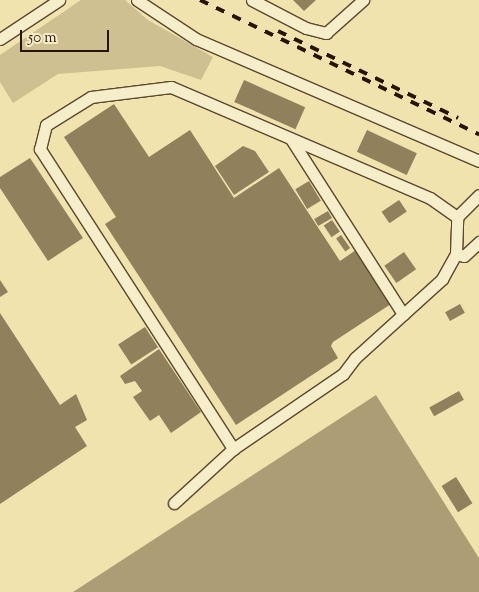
<!DOCTYPE html>
<html>
<head>
<meta charset="utf-8">
<style>
	body { margin:0 }
	#map { position:relative; width:479px; height:592px; overflow:hidden; background:#f1e3ae; font-family:"Sorts Mill Goudy",serif }
	div>[style] { position:absolute }
	.green>* { inset:0; background:#cfc091 }
	.water>* { inset:0; background:#ac9d74 }
	.building>* { inset:0; background:#90805b; transform-origin:0 0 }
	.roads { filter:drop-shadow(1px 0 #5a482d) drop-shadow(-1px 0 #5a482d) drop-shadow(0 1px #5a482d) drop-shadow(0 -1px #5a482d) }
	.minor>* { height:11px; margin:-5.5px; padding:0 5.5px; transform-origin:5.5px; border-radius:5.5px; background:#f6edca }
	.rail>* { height:4px; margin-top:-2px; transform-origin:0; background:repeating-linear-gradient(90deg,#271502 0 9px,transparent 0 18px) }
	span { translate:-50% -50%; white-space:nowrap; text-align:center; line-height:1.15; -webkit-text-stroke:4px #f6edca; paint-order:stroke }
	.scale { position:absolute; left:20px; top:30px; width:89px; height:22px; box-sizing:border-box; border:2px solid #271502; border-top:0; padding-left:6px; font-size:15px; line-height:18px; white-space:nowrap; color:#271502; -webkit-text-stroke:4px #f6edca; paint-order:stroke }
</style>
</head>
<body>
<div id="map">
	<div class="green">
		<div style="clip-path:polygon(81px 0,125px 0,148px 20px,213px 57px,201px 80px,160px 66px,58px 74px,13px 103px,0 82px,0 55px)"></div>
	</div>
	<div class="water">
		<div style="clip-path:polygon(376px 395px,479px 558px,479px 592px,73px 592px)"></div>
	</div>
	<div class="building">
		<div style="clip-path:polygon(293px 0,316px 0,304px 11px)"></div>
		<div style="left:244px;top:80px;width:67px;height:24px;rotate:24deg"></div>
		<div style="clip-path:polygon(114px 104px,149px 157px,190px 130px,234px 198px,279px 168px,340px 261px,356px 250px,391px 304px,333px 342px,331px 346px,338px 358px,236px 425px,105px 224px,116px 217px,64px 137px)"></div>
		<div style="left:367px;top:130px;width:55px;height:24px;rotate:25deg"></div>
		<div style="clip-path:polygon(243px 146px,255px 151px,269px 172px,234px 195px,215px 166px)"></div>
		<div style="clip-path:polygon(30px 158px,83px 238px,48px 261px,0 188px,0 177px)"></div>
		<div style="left:309px;top:181px;width:23px;height:16px;rotate:59deg"></div>
		<div style="left:399px;top:200px;width:14px;height:21px;rotate:56deg"></div>
		<div style="left:328px;top:211px;width:8px;height:16px;rotate:60deg"></div>
		<div style="left:332px;top:220px;width:14px;height:10px;rotate:56deg"></div>
		<div style="left:341px;top:235px;width:16px;height:6px;rotate:55deg"></div>
		<div style="left:404px;top:252px;width:21px;height:24px;rotate:55deg"></div>
		<div style="clip-path:polygon(0 280px,8px 292px,0 297px)"></div>
		<div style="left:460px;top:304px;width:10px;height:17px;rotate:61deg"></div>
		<div style="clip-path:polygon(0 313px,60px 405px,76px 394px,87px 420px,75px 427px,87px 446px,0 504px)"></div>
		<div style="left:145px;top:327px;width:24px;height:32px;rotate:57deg"></div>
		<div style="clip-path:polygon(159px 349px,201px 412px,171px 433px,159px 415px,150px 421px,133px 397px,142px 391px,135px 381px,125px 384px,120px 376px)"></div>
		<div style="left:459px;top:391px;width:10px;height:34px;rotate:61deg"></div>
		<div style="left:456px;top:477px;width:31px;height:17px;rotate:58deg"></div>
	</div>
	<div class="roads">
		<div class="minor">
			<div style="left:137px;top:0;width:71px;rotate:33.5deg"></div>
			<div style="left:196px;top:39px;width:308px;rotate:23.3deg"></div>
			<div style="left:252px;top:0;width:61px;rotate:27.4deg"></div>
			<div style="left:306px;top:28px;width:21px;rotate:14deg"></div>
			<div style="left:326px;top:33px;width:50px;rotate:-41.7deg"></div>
			<div style="left:0;top:39px;width:71px;rotate:-33.5deg"></div>
			<div style="left:291px;top:139px;width:208px;rotate:57.4deg"></div>
			<div style="left:457px;top:217px;width:31px;rotate:-45deg"></div>
			<div style="left:456px;top:254px;width:8px;rotate:14deg"></div>
			<div style="left:464px;top:256px;width:21px;rotate:-43deg"></div>
			<div style="left:174px;top:503px;width:80px;rotate:-42.5deg"></div>
			<div style="left:233px;top:449px;width:133px;rotate:-34.3deg"></div>
			<div style="left:343px;top:374px;width:20px;rotate:-53deg"></div>
			<div style="left:355px;top:358px;width:118px;rotate:-42.2deg"></div>
			<div style="left:442px;top:279px;width:29px;rotate:-61deg"></div>
			<div style="left:456px;top:254px;width:37px;rotate:-88deg"></div>
			<div style="left:457px;top:217px;width:33px;rotate:-145deg"></div>
			<div style="left:430px;top:198px;width:282px;rotate:-156.8deg"></div>
			<div style="left:171px;top:87px;width:81px;rotate:172.9deg"></div>
			<div style="left:91px;top:97px;width:53px;rotate:148.1deg"></div>
			<div style="left:46px;top:125px;width:25px;rotate:104deg"></div>
			<div style="left:40px;top:149px;width:357px;rotate:57.2deg"></div>
		</div>
	</div>
	<div class="rail">
		<div style="left:200px;top:0;width:310px;rotate:25.7deg"></div>
		<div style="left:278px;top:31px;width:200px;rotate:25.8deg"></div>
	</div>
	<div class="scale">50 m</div>
</div>
</body>
</html>
